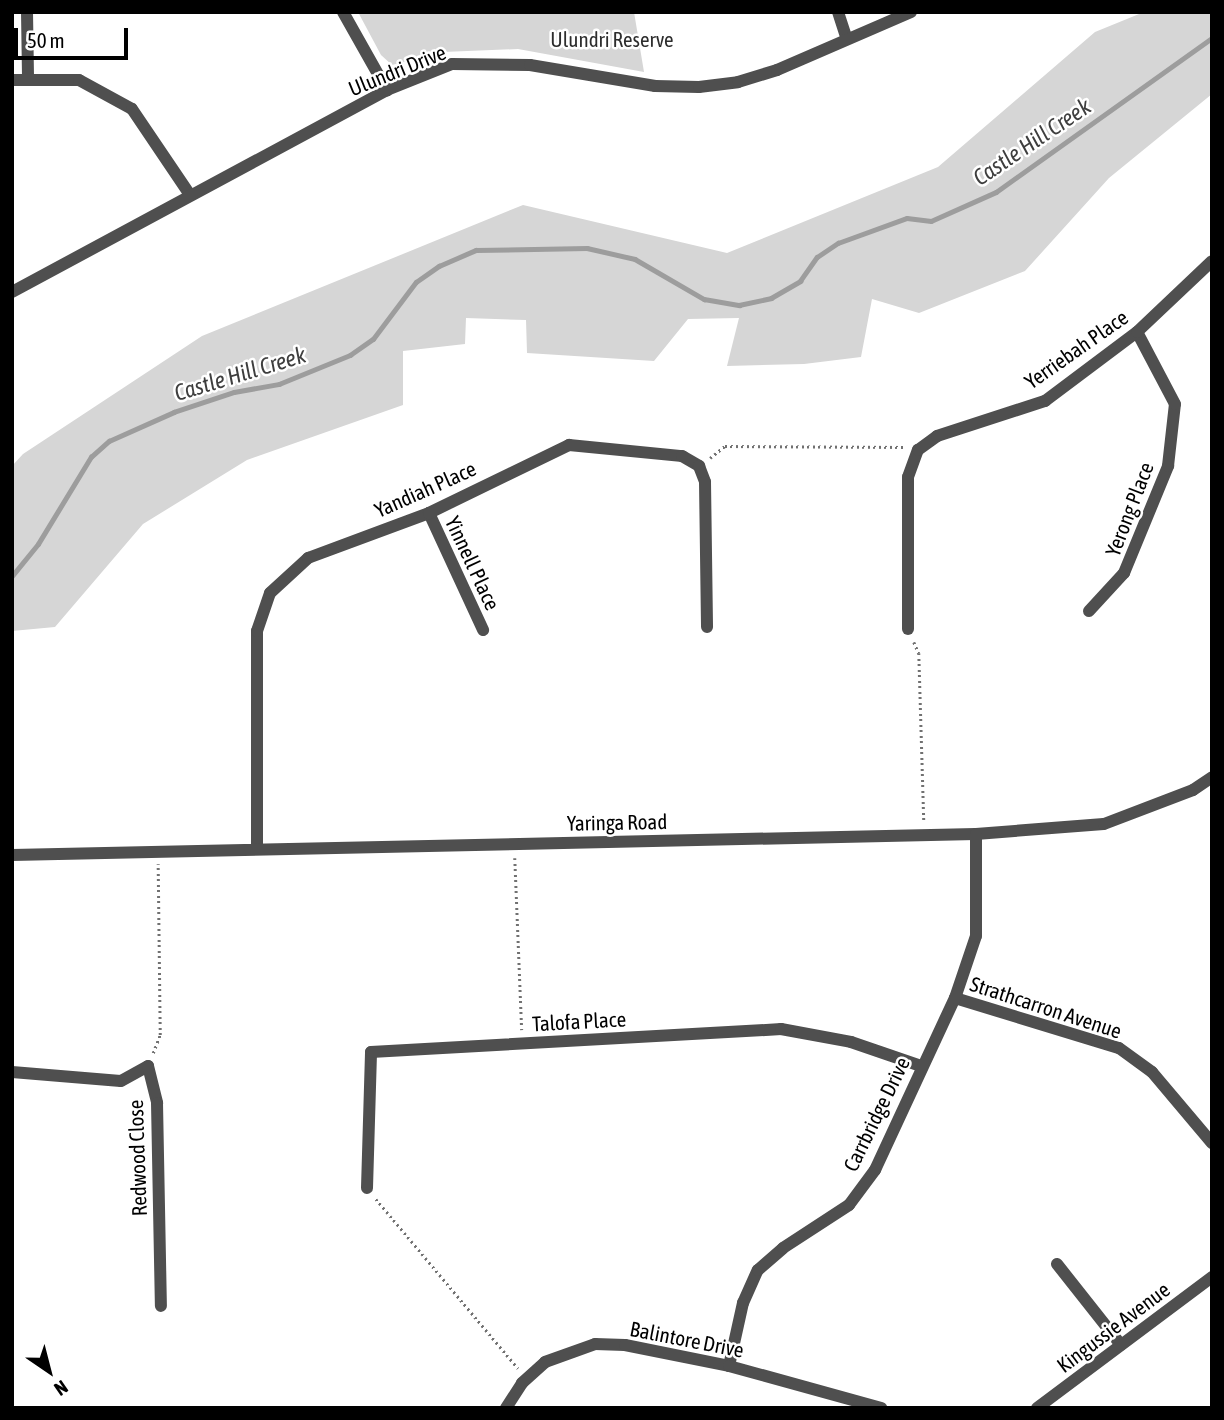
<!DOCTYPE html>
<html>
<head>
<meta charset="utf-8">
<style>
	body { margin:0 }
	#map { position:relative; width:1224px; height:1420px; overflow:hidden; background:#fff; font-family:"Asap Condensed",sans-serif }
	div>[style] { position:absolute }
	.green>* { inset:0; background:#d6d6d6 }
	.stream>* { height:4.5px; margin:-2.25px; padding:0 2.25px; transform-origin:2.25px; border-radius:2.25px; background:#9d9d9d }
	.path>* { height:2.5px; margin-top:-1.25px; transform-origin:0; background:repeating-linear-gradient(90deg,#717171 0 2px,transparent 0 5.5px) }
	.minor>* { height:12px; margin:-6px; padding:0 6px; transform-origin:6px; border-radius:6px; background:#4f4f4f }
	span { translate:-50% -50%; white-space:nowrap; text-align:center; line-height:1.15; -webkit-text-stroke:5px #fff; paint-order:stroke }
	.park-label { font-size:21px; color:#2d2d2d }
	.street-label { font-size:21px; color:#000 }
	.water-label { font-size:23px; color:#3e3e3e; font-style:italic }
	.frame { position:absolute; inset:0; border:14px solid #000; pointer-events:none }
	.north { position:absolute; left:14px; top:1336px; width:70px; height:70px; -webkit-text-stroke:5px #fff; paint-order:stroke; rotate:145deg; font-size:19px; font-weight:700; line-height:28px; text-align:center; color:#000 }
	.north::after { content:''; display:block; margin:auto; width:24px; height:32px; background:#000; clip-path:polygon(50% 0,100% 100%,50% 72%,0 100%) }
	.scale { position:absolute; left:14px; top:28px; width:114px; height:32px; box-sizing:border-box; border:4px solid #000; border-top:0; padding-left:9px; font-size:21px; line-height:24px; white-space:nowrap; color:#000; -webkit-text-stroke:5px #fff; paint-order:stroke }
</style>
</head>
<body>
<div id="map">
	<div class="green">
		<div style="clip-path:polygon(358px 12px,634px 12px,644px 72px,518px 49px,443px 52px,392px 65px,381px 55px)"></div>
		<div style="clip-path:polygon(1144px 12px,1212px 12px,1212px 94px,1109px 178px,1025px 271px,919px 313px,872px 299px,861px 357px,804px 364px,727px 366px,739px 318px,688px 319px,654px 361px,527px 353px,526px 320px,466px 318px,465px 344px,403px 351px,403px 405px,247px 460px,143px 524px,55px 627px,12px 631px,12px 466px,23px 454px,202px 336px,523px 205px,727px 253px,938px 167px,1095px 32px)"></div>
	</div>
	<div class="stream">
		<div style="left:12px;top:576px;width:41px;rotate:-50.9deg"></div>
		<div style="left:38px;top:544px;width:102px;rotate:-58.7deg"></div>
		<div style="left:91px;top:457px;width:24px;rotate:-42deg"></div>
		<div style="left:109px;top:441px;width:71px;rotate:-24deg"></div>
		<div style="left:174px;top:412px;width:63px;rotate:-18.4deg"></div>
		<div style="left:234px;top:392px;width:46px;rotate:-10.1deg"></div>
		<div style="left:279px;top:384px;width:77px;rotate:-22.2deg"></div>
		<div style="left:350px;top:355px;width:28px;rotate:-35deg"></div>
		<div style="left:373px;top:339px;width:71px;rotate:-53deg"></div>
		<div style="left:416px;top:282px;width:28px;rotate:-35deg"></div>
		<div style="left:439px;top:266px;width:40px;rotate:-23.4deg"></div>
		<div style="left:476px;top:250px;width:111px;rotate:-1deg"></div>
		<div style="left:587px;top:248px;width:49px;rotate:12.9deg"></div>
		<div style="left:635px;top:259px;width:80px;rotate:30.1deg"></div>
		<div style="left:704px;top:299px;width:36px;rotate:10deg"></div>
		<div style="left:739px;top:305px;width:33px;rotate:-12deg"></div>
		<div style="left:771px;top:298px;width:34px;rotate:-30deg"></div>
		<div style="left:800px;top:281px;width:29px;rotate:-55deg"></div>
		<div style="left:817px;top:257px;width:25px;rotate:-34deg"></div>
		<div style="left:838px;top:243px;width:73px;rotate:-19.9deg"></div>
		<div style="left:907px;top:218px;width:24px;rotate:7deg"></div>
		<div style="left:931px;top:221px;width:71px;rotate:-24deg"></div>
		<div style="left:996px;top:192px;width:265px;rotate:-35.5deg"></div>
	</div>
	<div class="path">
		<div style="left:710px;top:458px;width:19px;rotate:-39deg"></div>
		<div style="left:725px;top:446px;width:181px;rotate:0.3deg"></div>
		<div style="left:914px;top:642px;width:12px;rotate:66deg"></div>
		<div style="left:919px;top:653px;width:170px;rotate:88.3deg"></div>
		<div style="left:515px;top:858px;width:172px;rotate:87.7deg"></div>
		<div style="left:153px;top:1053px;width:19px;rotate:-69deg"></div>
		<div style="left:160px;top:1035px;width:171px;rotate:-90.7deg"></div>
		<div style="left:376px;top:1199px;width:221px;rotate:50deg"></div>
	</div>
	<div class="minor">
		<div style="left:27px;top:12px;width:67px;rotate:89.1deg"></div>
		<div style="left:343px;top:12px;width:90px;rotate:60.6deg"></div>
		<div style="left:838px;top:12px;width:28px;rotate:72deg"></div>
		<div style="left:12px;top:80px;width:67px"></div>
		<div style="left:79px;top:80px;width:60px;rotate:28.7deg"></div>
		<div style="left:132px;top:109px;width:104px;rotate:56deg"></div>
		<div style="left:12px;top:292px;width:426px;rotate:-28.3deg"></div>
		<div style="left:387px;top:90px;width:70px;rotate:-21.8deg"></div>
		<div style="left:452px;top:64px;width:78px;rotate:0.7deg"></div>
		<div style="left:530px;top:65px;width:127px;rotate:9.5deg"></div>
		<div style="left:655px;top:86px;width:44px;rotate:1.3deg"></div>
		<div style="left:699px;top:87px;width:39px;rotate:-7deg"></div>
		<div style="left:738px;top:82px;width:41px;rotate:-17.1deg"></div>
		<div style="left:777px;top:70px;width:146px;rotate:-23.4deg"></div>
		<div style="left:429px;top:513px;width:129px;rotate:65.2deg"></div>
		<div style="left:1089px;top:611px;width:52px;rotate:-47.4deg"></div>
		<div style="left:1124px;top:573px;width:116px;rotate:-67.6deg"></div>
		<div style="left:1168px;top:466px;width:62px;rotate:-83.6deg"></div>
		<div style="left:1175px;top:404px;width:81px;rotate:-117.8deg"></div>
		<div style="left:908px;top:629px;width:152px;rotate:-90deg"></div>
		<div style="left:908px;top:477px;width:29px;rotate:-70deg"></div>
		<div style="left:918px;top:450px;width:24px;rotate:-36deg"></div>
		<div style="left:937px;top:436px;width:114px;rotate:-18deg"></div>
		<div style="left:1045px;top:401px;width:115px;rotate:-36.9deg"></div>
		<div style="left:1137px;top:332px;width:103px;rotate:-43.4deg"></div>
		<div style="left:257px;top:849px;width:218px;rotate:-90deg"></div>
		<div style="left:257px;top:631px;width:40px;rotate:-71.1deg"></div>
		<div style="left:270px;top:593px;width:52px;rotate:-42.6deg"></div>
		<div style="left:308px;top:558px;width:129px;rotate:-20.4deg"></div>
		<div style="left:429px;top:513px;width:156px;rotate:-25.9deg"></div>
		<div style="left:569px;top:445px;width:114px;rotate:5.6deg"></div>
		<div style="left:682px;top:456px;width:20px;rotate:30deg"></div>
		<div style="left:699px;top:466px;width:17px;rotate:69deg"></div>
		<div style="left:705px;top:482px;width:145px;rotate:89.2deg"></div>
		<div style="left:12px;top:855px;width:964px;rotate:-1.25deg"></div>
		<div style="left:976px;top:834px;width:128px;rotate:-4.5deg"></div>
		<div style="left:1104px;top:824px;width:95px;rotate:-20.9deg"></div>
		<div style="left:1193px;top:790px;width:23px;rotate:-34deg"></div>
		<div style="left:955px;top:998px;width:171px;rotate:17deg"></div>
		<div style="left:1119px;top:1048px;width:41px;rotate:36deg"></div>
		<div style="left:1152px;top:1072px;width:93px;rotate:49.8deg"></div>
		<div style="left:12px;top:1072px;width:109px;rotate:4.7deg"></div>
		<div style="left:121px;top:1081px;width:31px;rotate:-29deg"></div>
		<div style="left:148px;top:1066px;width:38px;rotate:76deg"></div>
		<div style="left:157px;top:1103px;width:203px;rotate:88.9deg"></div>
		<div style="left:367px;top:1188px;width:136px;rotate:-88.3deg"></div>
		<div style="left:371px;top:1052px;width:411px;rotate:-3.2deg"></div>
		<div style="left:781px;top:1029px;width:71px;rotate:10.5deg"></div>
		<div style="left:851px;top:1042px;width:74px;rotate:18.9deg"></div>
		<div style="left:1057px;top:1264px;width:103px;rotate:51.7deg"></div>
		<div style="left:729px;top:1366px;width:65px;rotate:-77.5deg"></div>
		<div style="left:743px;top:1303px;width:36px;rotate:-66deg"></div>
		<div style="left:758px;top:1270px;width:33px;rotate:-41deg"></div>
		<div style="left:783px;top:1248px;width:79px;rotate:-33.1deg"></div>
		<div style="left:849px;top:1205px;width:44px;rotate:-53.4deg"></div>
		<div style="left:875px;top:1170px;width:190px;rotate:-65.1deg"></div>
		<div style="left:955px;top:998px;width:65px;rotate:-71.3deg"></div>
		<div style="left:976px;top:936px;width:102px;rotate:-90deg"></div>
		<div style="left:506px;top:1408px;width:30px;rotate:-57deg"></div>
		<div style="left:522px;top:1383px;width:31px;rotate:-42deg"></div>
		<div style="left:545px;top:1362px;width:53px;rotate:-19.8deg"></div>
		<div style="left:595px;top:1344px;width:30px;rotate:2deg"></div>
		<div style="left:625px;top:1345px;width:106px;rotate:11.4deg"></div>
		<div style="left:729px;top:1366px;width:158px;rotate:15.4deg"></div>
		<div style="left:1037px;top:1408px;width:219px;rotate:-36.8deg"></div>
	</div>
	<div class="park-label">
		<span style="left:612px;top:39px">Ulundri Reserve</span>
	</div>
	<div class="street-label">
		<span style="left:397px;top:70px;rotate:-22deg">Ulundri Drive</span>
		<span style="left:1076px;top:349px;rotate:-35deg">Yerriebah Place</span>
		<span style="left:425px;top:489px;rotate:-24deg">Yandiah Place</span>
		<span style="left:1129px;top:509px;rotate:-69deg">Yerong Place</span>
		<span style="left:473px;top:563px;rotate:65deg">Yinnell Place</span>
		<span style="left:617px;top:822px;rotate:-1deg">Yaringa Road</span>
		<span style="left:1046px;top:1007px;rotate:18deg">Strathcarron Avenue</span>
		<span style="left:579px;top:1021px;rotate:-3deg">Talofa Place</span>
		<span style="left:876px;top:1114px;rotate:-64deg">Carrbridge Drive</span>
		<span style="left:137px;top:1158px;rotate:-92deg">Redwood Close</span>
		<span style="left:1113px;top:1327px;rotate:-37deg">Kingussie Avenue</span>
		<span style="left:687px;top:1339px;rotate:11deg">Balintore Drive</span>
	</div>
	<div class="water-label">
		<span style="left:1032px;top:142px;rotate:-34deg">Castle Hill Creek</span>
		<span style="left:240px;top:374px;rotate:-17deg">Castle Hill Creek</span>
	</div>
	<div class="frame"></div>
	<div class="north">N</div>
	<div class="scale">50 m</div>
</div>
</body>
</html>
